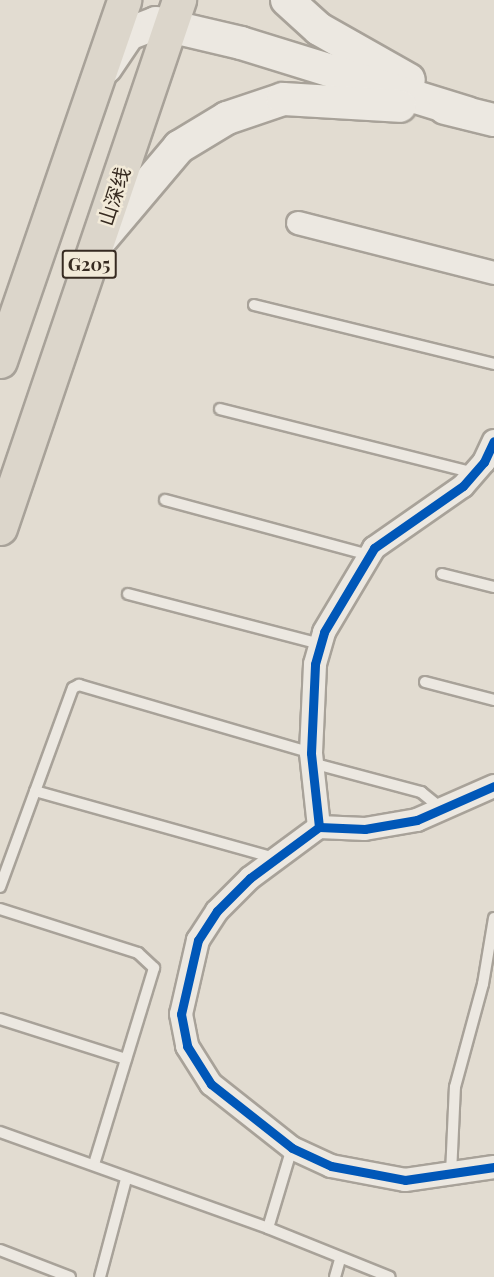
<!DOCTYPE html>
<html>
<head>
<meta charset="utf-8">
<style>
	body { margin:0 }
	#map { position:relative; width:494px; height:1277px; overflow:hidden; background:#e2dcd1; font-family:"Playfair Display","Noto Sans SC",serif }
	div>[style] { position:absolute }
	.roads { filter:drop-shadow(2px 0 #a8a299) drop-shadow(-2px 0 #a8a299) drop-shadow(0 2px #a8a299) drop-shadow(0 -2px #a8a299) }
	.service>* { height:10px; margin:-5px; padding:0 5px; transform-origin:5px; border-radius:5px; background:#ece8e1 }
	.minor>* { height:22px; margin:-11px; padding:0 11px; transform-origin:11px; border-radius:11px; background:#ece8e1 }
	.secondary>* { height:32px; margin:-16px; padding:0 16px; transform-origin:16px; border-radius:16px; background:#ece8e1 }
	.trunk>* { height:33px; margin:-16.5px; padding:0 16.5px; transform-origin:16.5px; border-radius:16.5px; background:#dcd6cb }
	.cycleway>* { height:9px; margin:-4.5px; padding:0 4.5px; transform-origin:4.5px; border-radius:4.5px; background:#0057b8 }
	span { translate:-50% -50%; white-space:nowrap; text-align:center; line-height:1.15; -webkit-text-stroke:5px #f2ead8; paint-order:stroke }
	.shield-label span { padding:2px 4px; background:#f2ead8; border:2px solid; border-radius:4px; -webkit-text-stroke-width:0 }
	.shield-label { font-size:18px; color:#372b21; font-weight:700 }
	.street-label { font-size:20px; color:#372b21 }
</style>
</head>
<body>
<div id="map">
	<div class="roads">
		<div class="service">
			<div style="left:254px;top:305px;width:247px;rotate:13.8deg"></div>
			<div style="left:220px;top:409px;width:262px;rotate:14.1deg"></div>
			<div style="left:165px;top:500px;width:211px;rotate:15.1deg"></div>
			<div style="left:442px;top:574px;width:54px;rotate:14deg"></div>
			<div style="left:128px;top:594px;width:198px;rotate:14.6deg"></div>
			<div style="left:425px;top:682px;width:71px;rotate:14.6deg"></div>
			<div style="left:312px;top:763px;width:113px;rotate:14.9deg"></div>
			<div style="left:421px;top:792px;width:27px;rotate:39deg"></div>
			<div style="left:35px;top:791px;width:249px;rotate:15.6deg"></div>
			<div style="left:0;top:887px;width:212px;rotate:-69.9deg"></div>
			<div style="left:73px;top:688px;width:7px;rotate:-27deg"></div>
			<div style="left:79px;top:685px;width:242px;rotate:16.3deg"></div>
			<div style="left:0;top:909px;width:145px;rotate:17.7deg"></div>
			<div style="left:138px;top:953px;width:22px;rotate:43deg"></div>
			<div style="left:154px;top:968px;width:205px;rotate:107deg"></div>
			<div style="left:0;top:1019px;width:132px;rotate:17.6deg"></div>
			<div style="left:0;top:1132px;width:285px;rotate:19.7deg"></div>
			<div style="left:268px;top:1228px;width:131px;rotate:21.9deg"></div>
			<div style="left:451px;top:1174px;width:87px;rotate:-87.4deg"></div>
			<div style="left:455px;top:1087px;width:107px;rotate:-74.8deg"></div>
			<div style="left:483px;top:984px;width:67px;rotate:-80.5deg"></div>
			<div style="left:268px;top:1228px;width:84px;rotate:-73.3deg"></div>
			<div style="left:0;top:1250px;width:75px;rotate:21.1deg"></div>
			<div style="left:100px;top:1277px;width:101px;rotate:-75.1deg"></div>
			<div style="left:335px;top:1277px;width:18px;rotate:-74deg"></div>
		</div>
		<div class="minor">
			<div style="left:298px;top:223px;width:202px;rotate:14.3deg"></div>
			<div style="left:494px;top:786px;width:84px;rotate:156.2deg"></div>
			<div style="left:417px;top:820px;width:53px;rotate:170.2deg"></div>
			<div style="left:365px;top:829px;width:46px;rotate:-177.5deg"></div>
			<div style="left:319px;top:827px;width:86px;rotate:143.5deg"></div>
			<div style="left:250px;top:878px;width:47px;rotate:135deg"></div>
			<div style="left:217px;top:911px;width:35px;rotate:123deg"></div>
			<div style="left:198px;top:940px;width:76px;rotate:102.9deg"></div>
			<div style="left:181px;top:1014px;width:33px;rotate:79deg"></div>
			<div style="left:187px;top:1046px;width:45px;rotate:57.7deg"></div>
			<div style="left:211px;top:1084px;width:103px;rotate:38.3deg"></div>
			<div style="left:292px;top:1148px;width:43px;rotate:24.8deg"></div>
			<div style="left:331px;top:1166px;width:75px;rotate:10.7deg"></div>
			<div style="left:405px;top:1180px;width:90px;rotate:-8.3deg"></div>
			<div style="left:319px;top:827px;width:74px;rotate:-96.2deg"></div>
			<div style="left:311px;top:753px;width:89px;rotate:-87.4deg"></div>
			<div style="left:315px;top:664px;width:33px;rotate:-74deg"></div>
			<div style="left:324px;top:632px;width:98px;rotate:-59.2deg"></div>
			<div style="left:374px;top:548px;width:108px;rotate:-34.9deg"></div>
			<div style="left:463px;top:486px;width:32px;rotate:-49deg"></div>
			<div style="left:484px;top:462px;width:23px;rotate:-65deg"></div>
		</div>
		<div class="secondary">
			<div style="left:287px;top:0;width:43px;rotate:42.2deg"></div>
			<div style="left:319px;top:29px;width:103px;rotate:29.5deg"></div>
			<div style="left:106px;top:67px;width:40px;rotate:-56deg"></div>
			<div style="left:128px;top:34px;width:30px;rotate:-21deg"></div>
			<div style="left:156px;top:23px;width:87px;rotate:13.2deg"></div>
			<div style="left:241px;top:43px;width:237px;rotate:17.2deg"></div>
			<div style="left:445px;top:108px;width:50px;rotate:13.8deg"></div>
			<div style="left:98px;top:243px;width:126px;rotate:-49.8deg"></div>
			<div style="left:179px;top:147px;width:56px;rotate:-31.1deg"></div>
			<div style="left:227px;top:118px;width:59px;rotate:-18.7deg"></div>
			<div style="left:283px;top:99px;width:117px;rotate:3.4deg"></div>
		</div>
		<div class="trunk">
			<div style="left:0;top:361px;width:382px;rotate:-71deg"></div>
			<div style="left:0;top:528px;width:558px;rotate:-71.27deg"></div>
		</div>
	</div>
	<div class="cycleway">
		<div style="left:494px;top:786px;width:84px;rotate:156.2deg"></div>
		<div style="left:417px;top:820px;width:53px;rotate:170.2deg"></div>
		<div style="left:365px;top:829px;width:46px;rotate:-177.5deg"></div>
		<div style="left:319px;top:827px;width:86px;rotate:143.5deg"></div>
		<div style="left:250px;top:878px;width:47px;rotate:135deg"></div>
		<div style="left:217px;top:911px;width:35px;rotate:123deg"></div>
		<div style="left:198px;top:940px;width:76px;rotate:102.9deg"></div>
		<div style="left:181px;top:1014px;width:33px;rotate:79deg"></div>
		<div style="left:187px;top:1046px;width:45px;rotate:57.7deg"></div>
		<div style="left:211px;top:1084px;width:103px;rotate:38.3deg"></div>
		<div style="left:292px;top:1148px;width:43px;rotate:24.8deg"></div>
		<div style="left:331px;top:1166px;width:75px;rotate:10.7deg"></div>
		<div style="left:405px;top:1180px;width:90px;rotate:-8.3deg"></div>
		<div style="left:319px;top:827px;width:74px;rotate:-96.2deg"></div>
		<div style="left:311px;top:753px;width:89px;rotate:-87.4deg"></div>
		<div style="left:315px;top:664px;width:33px;rotate:-74deg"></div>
		<div style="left:324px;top:632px;width:98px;rotate:-59.2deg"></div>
		<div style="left:374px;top:548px;width:108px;rotate:-34.9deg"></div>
		<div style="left:463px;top:486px;width:32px;rotate:-49deg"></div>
		<div style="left:484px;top:462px;width:23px;rotate:-65deg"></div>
	</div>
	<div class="shield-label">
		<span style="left:89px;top:264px">G205</span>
	</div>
	<div class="street-label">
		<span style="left:113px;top:196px;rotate:-72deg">山深线</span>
	</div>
</div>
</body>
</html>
